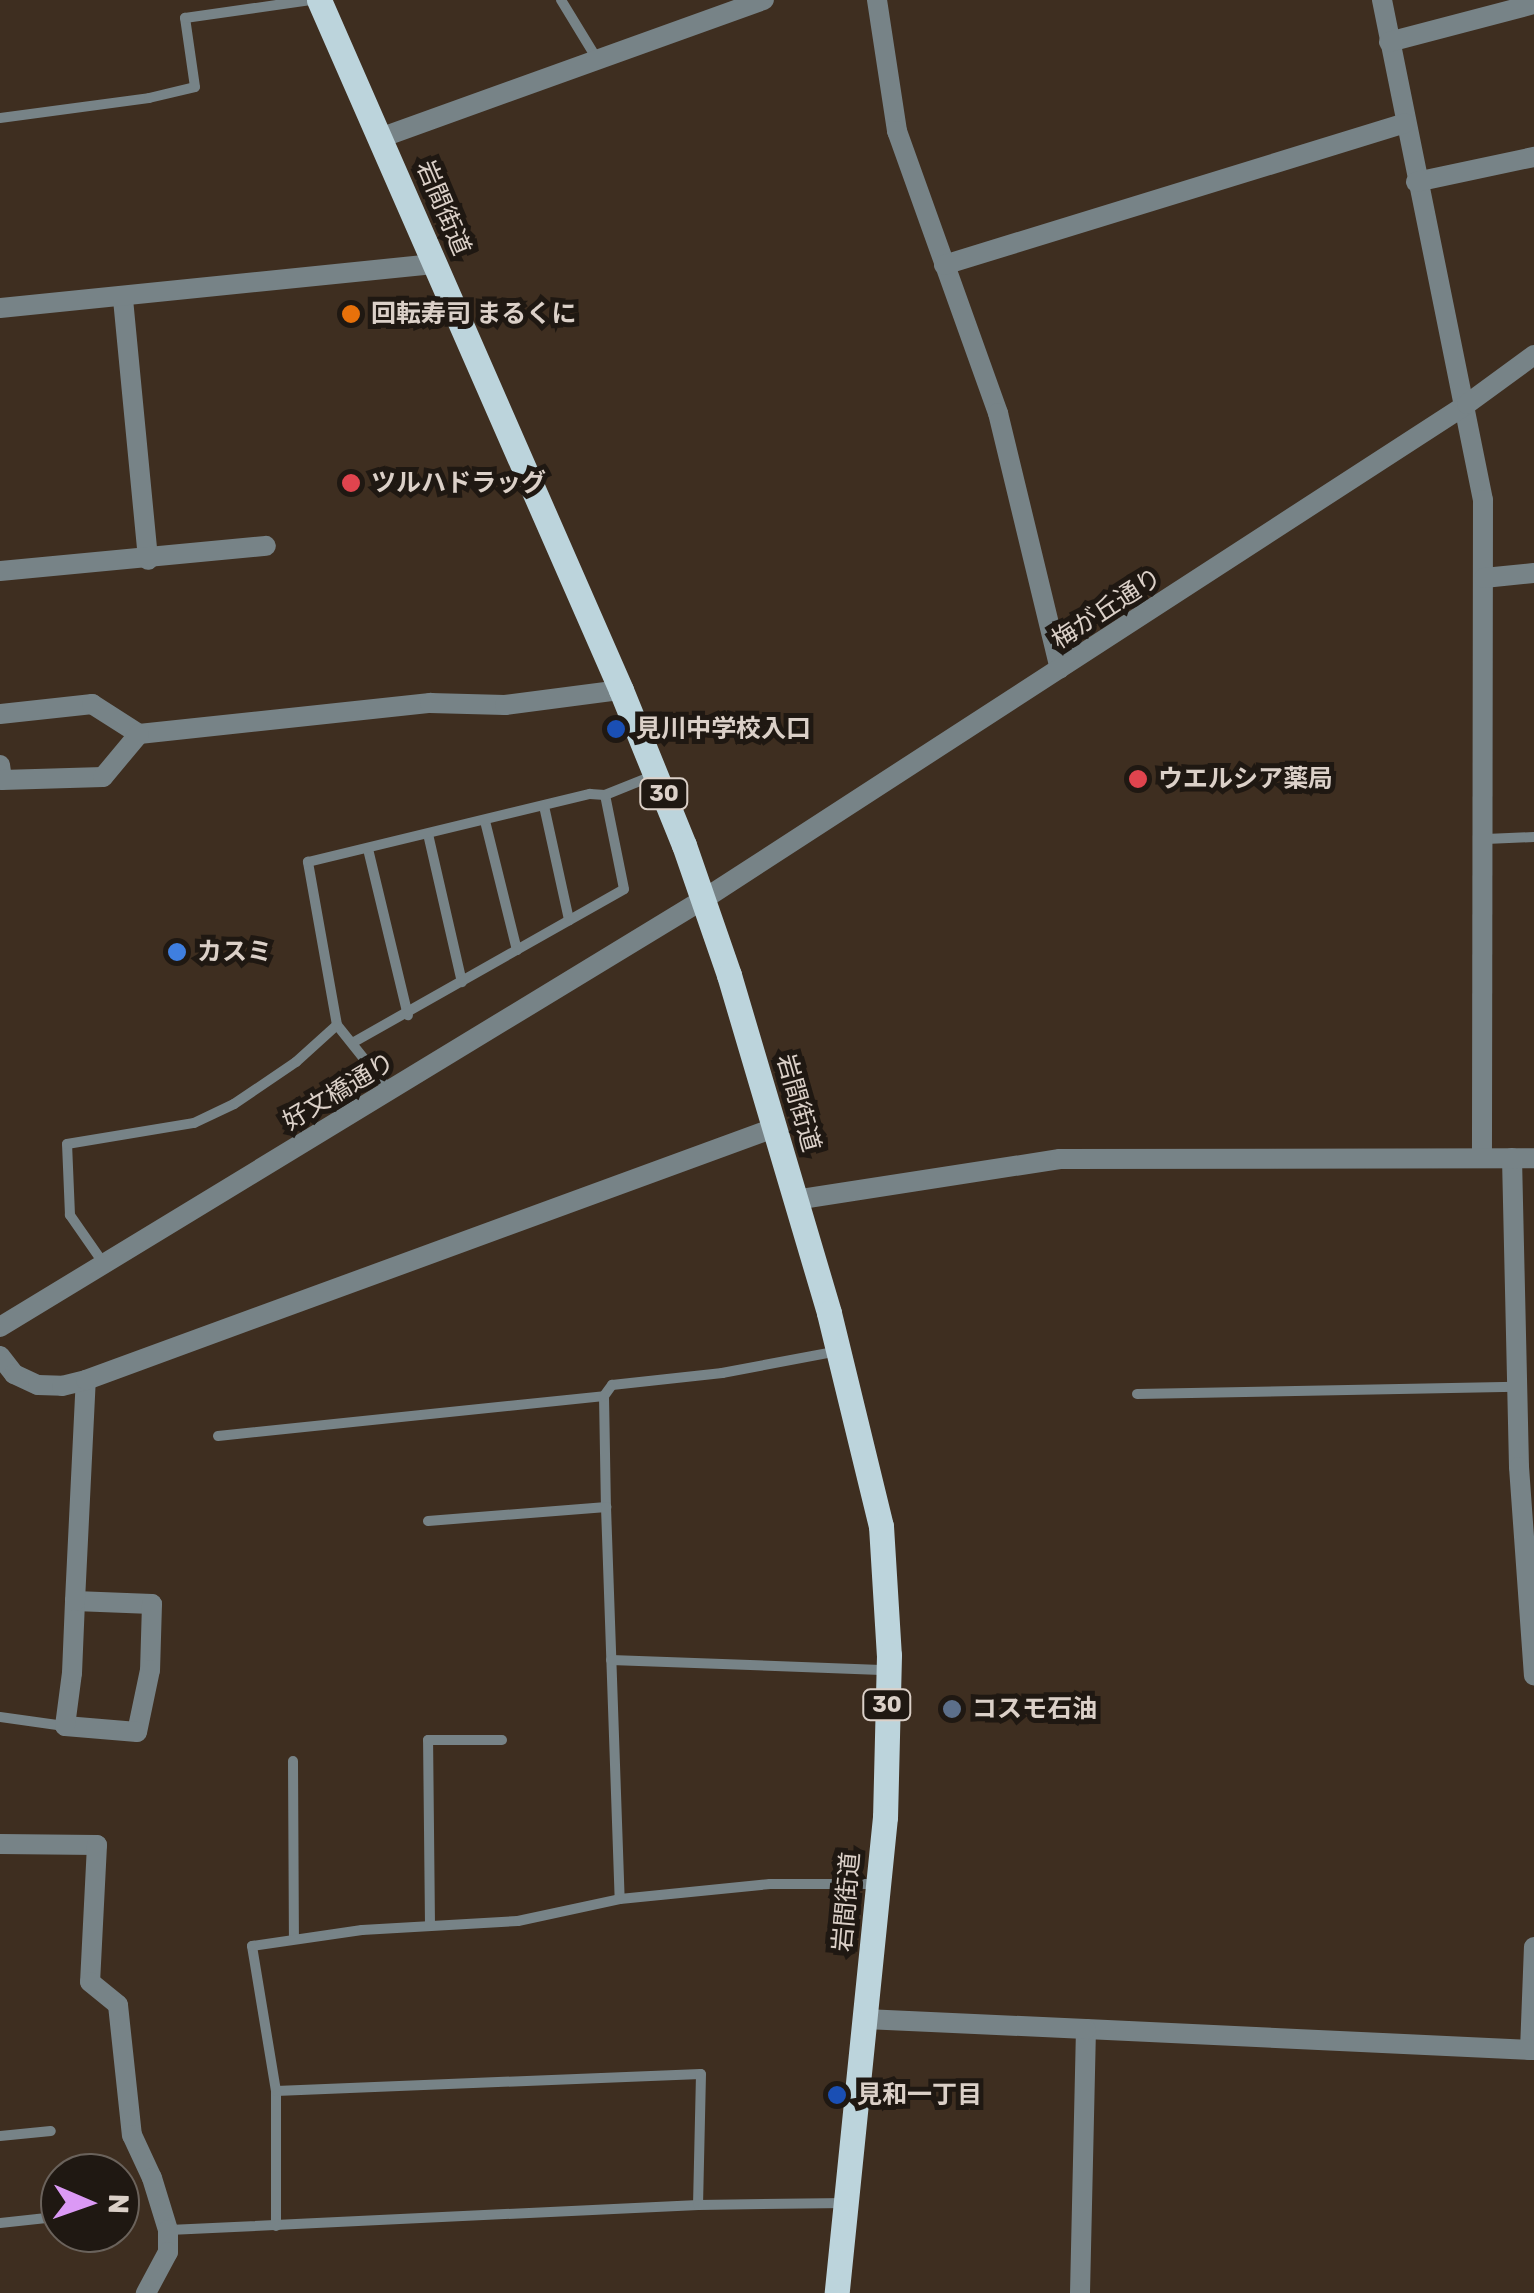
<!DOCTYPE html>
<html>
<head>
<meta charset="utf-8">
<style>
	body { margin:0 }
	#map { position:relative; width:1534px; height:2293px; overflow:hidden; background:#3e2e20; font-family:Rubik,"Noto Sans JP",sans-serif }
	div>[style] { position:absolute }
	.service>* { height:10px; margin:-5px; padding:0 5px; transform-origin:5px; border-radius:5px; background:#778387 }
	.minor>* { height:20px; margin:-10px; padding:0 10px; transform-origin:10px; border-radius:10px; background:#778387 }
	.tertiary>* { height:20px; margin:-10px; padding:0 10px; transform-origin:10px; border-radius:10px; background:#778387 }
	.primary>* { height:25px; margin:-12.5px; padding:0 12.5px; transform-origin:12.5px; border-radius:12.5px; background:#bcd4dc }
	.dots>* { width:28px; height:28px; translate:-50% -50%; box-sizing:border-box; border:5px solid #1f1812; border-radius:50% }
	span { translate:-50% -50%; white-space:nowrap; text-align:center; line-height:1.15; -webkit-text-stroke:10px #1f1812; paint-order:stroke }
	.shield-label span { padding:2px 8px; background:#1f1812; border:2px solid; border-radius:8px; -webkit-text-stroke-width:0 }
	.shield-label { font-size:22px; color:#dbd0c8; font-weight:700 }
	.street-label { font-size:25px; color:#dbd0c8 }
	.poi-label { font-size:25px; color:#dbd0c8; font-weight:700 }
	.left { translate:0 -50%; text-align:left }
	.north { position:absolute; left:40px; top:2153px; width:100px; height:100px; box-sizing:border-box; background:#1f1812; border:2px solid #6a625b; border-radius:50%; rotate:92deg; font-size:28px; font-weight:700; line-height:40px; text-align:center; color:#dbd0c8 }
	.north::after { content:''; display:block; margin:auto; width:35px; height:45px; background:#db99f5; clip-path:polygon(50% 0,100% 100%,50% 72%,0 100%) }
</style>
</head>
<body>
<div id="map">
	<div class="service">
		<div style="left:561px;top:0;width:69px;rotate:58.6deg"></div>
		<div style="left:0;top:118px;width:150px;rotate:-7.6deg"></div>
		<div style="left:149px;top:98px;width:47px;rotate:-13.4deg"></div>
		<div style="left:195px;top:87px;width:70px;rotate:-98.2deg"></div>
		<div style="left:185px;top:18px;width:127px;rotate:-8.1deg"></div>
		<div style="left:544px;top:806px;width:117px;rotate:77.6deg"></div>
		<div style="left:485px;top:821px;width:133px;rotate:76.1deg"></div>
		<div style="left:428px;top:834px;width:152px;rotate:77.1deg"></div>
		<div style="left:1486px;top:839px;width:48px;rotate:-2.4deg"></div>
		<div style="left:368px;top:849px;width:171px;rotate:76.5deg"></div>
		<div style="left:354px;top:1042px;width:310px;rotate:-29.5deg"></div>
		<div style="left:624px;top:889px;width:96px;rotate:-101.4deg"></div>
		<div style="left:389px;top:1090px;width:83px;rotate:-128.7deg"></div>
		<div style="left:337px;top:1025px;width:166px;rotate:-100.1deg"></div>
		<div style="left:308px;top:862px;width:290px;rotate:-13.6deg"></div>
		<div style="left:590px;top:794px;width:15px;rotate:4deg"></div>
		<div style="left:605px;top:795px;width:54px;rotate:-21.8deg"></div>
		<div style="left:104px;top:1264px;width:60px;rotate:-124.8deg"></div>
		<div style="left:70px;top:1215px;width:71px;rotate:-92.4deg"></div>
		<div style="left:67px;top:1144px;width:129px;rotate:-9.4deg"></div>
		<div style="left:194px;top:1123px;width:44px;rotate:-25.4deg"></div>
		<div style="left:234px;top:1104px;width:75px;rotate:-34.1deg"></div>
		<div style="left:296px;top:1062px;width:55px;rotate:-42.1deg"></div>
		<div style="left:1137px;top:1394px;width:379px;rotate:-1.1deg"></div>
		<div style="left:604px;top:1396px;width:111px;rotate:89deg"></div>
		<div style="left:218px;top:1436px;width:388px;rotate:-5.9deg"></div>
		<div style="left:604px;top:1396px;width:14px;rotate:-54deg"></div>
		<div style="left:612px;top:1385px;width:111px;rotate:-6.2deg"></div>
		<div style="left:722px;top:1373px;width:118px;rotate:-10.7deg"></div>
		<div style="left:428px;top:1521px;width:179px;rotate:-4.5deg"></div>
		<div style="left:606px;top:1507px;width:392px;rotate:88deg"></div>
		<div style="left:611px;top:1660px;width:277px;rotate:2.1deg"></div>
		<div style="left:0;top:1717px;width:65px;rotate:8deg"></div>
		<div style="left:293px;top:1761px;width:178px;rotate:89.7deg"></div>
		<div style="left:430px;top:1925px;width:185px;rotate:-90.6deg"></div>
		<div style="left:428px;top:1740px;width:74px"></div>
		<div style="left:276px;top:2091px;width:425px;rotate:-2.3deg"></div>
		<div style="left:701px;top:2074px;width:131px;rotate:91.3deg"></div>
		<div style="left:0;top:2136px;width:51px;rotate:-5.6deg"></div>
		<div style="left:0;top:2223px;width:56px;rotate:-6.1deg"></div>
		<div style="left:276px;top:2226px;width:135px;rotate:-90deg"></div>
		<div style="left:276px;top:2091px;width:147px;rotate:-99.4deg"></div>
		<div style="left:252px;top:1946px;width:111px;rotate:-8.3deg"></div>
		<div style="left:362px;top:1930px;width:156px;rotate:-3.3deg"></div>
		<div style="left:518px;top:1921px;width:104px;rotate:-12.2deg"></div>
		<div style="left:620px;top:1899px;width:151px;rotate:-5.7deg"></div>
		<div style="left:770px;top:1884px;width:105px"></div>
		<div style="left:169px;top:2230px;width:530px;rotate:-2.71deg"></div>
		<div style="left:698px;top:2205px;width:148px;rotate:-0.8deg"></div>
	</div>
	<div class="minor">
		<div style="left:877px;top:0;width:133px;rotate:81.3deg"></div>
		<div style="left:897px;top:131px;width:300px;rotate:70.3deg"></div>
		<div style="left:998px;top:413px;width:263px;rotate:76.4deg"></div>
		<div style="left:1382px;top:0;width:510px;rotate:78.58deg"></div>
		<div style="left:1483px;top:500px;width:657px;rotate:90.09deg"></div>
		<div style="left:1389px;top:42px;width:150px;rotate:-14.7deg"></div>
		<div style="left:1416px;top:182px;width:121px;rotate:-12deg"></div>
		<div style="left:944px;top:265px;width:482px;rotate:-17.1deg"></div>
		<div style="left:123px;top:299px;width:262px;rotate:84.5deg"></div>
		<div style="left:0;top:308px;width:436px;rotate:-5.8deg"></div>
		<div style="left:0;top:571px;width:267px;rotate:-5.4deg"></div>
		<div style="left:1484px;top:578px;width:50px;rotate:-5.7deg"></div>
		<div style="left:0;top:714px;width:93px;rotate:-6.2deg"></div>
		<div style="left:92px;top:704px;width:56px;rotate:32.6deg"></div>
		<div style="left:139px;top:734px;width:293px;rotate:-6.1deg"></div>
		<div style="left:430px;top:703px;width:75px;rotate:1.5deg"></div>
		<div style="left:505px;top:705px;width:117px;rotate:-7.4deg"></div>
		<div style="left:0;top:765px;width:15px;rotate:82deg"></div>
		<div style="left:2px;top:780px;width:101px;rotate:-1.7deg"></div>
		<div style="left:103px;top:777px;width:56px;rotate:-50.1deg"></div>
		<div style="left:1512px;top:1158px;width:309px;rotate:88.7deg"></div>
		<div style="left:1519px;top:1467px;width:209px;rotate:85.9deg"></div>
		<div style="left:795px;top:1200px;width:268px;rotate:-8.8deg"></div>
		<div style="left:1060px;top:1159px;width:474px;rotate:-0.1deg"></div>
		<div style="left:75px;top:1601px;width:77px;rotate:2.2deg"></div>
		<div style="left:152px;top:1604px;width:66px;rotate:91.7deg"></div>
		<div style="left:150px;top:1670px;width:63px;rotate:101.8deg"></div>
		<div style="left:137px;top:1732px;width:72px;rotate:-175.2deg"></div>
		<div style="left:65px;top:1726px;width:53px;rotate:-82.5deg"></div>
		<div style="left:72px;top:1673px;width:72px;rotate:-87.6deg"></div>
		<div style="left:75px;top:1601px;width:221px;rotate:-87.2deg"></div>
		<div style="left:0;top:1844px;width:97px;rotate:0.6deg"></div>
		<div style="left:97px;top:1845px;width:137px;rotate:92.9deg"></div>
		<div style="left:90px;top:1982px;width:36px;rotate:39deg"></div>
		<div style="left:118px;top:2005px;width:131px;rotate:83.9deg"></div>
		<div style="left:132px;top:2135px;width:47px;rotate:65.1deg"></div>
		<div style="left:152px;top:2178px;width:54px;rotate:72.9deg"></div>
		<div style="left:168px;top:2230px;width:22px;rotate:90deg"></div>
		<div style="left:168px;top:2252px;width:47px;rotate:118.2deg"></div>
		<div style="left:1530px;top:2050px;width:103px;rotate:-87.8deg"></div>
		<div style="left:1080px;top:2293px;width:264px;rotate:-88.7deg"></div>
		<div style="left:1086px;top:2029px;width:448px;rotate:2.7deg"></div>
	</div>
	<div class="tertiary">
		<div style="left:380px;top:138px;width:408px;rotate:-19.8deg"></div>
		<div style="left:0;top:1327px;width:824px;rotate:-31.3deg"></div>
		<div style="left:704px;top:899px;width:910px;rotate:-32.97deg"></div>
		<div style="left:1467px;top:404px;width:83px;rotate:-36.2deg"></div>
		<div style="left:0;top:1356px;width:23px;rotate:52deg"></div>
		<div style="left:14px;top:1374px;width:26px;rotate:25deg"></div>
		<div style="left:38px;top:1385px;width:24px;rotate:2deg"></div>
		<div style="left:62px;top:1386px;width:25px;rotate:-14deg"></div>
		<div style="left:86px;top:1380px;width:733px;rotate:-20.12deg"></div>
		<div style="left:865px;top:2019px;width:221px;rotate:2.6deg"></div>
	</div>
	<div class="primary">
		<div style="left:319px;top:0;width:753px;rotate:66.36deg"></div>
		<div style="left:621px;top:690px;width:167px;rotate:67.9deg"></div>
		<div style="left:684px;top:845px;width:138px;rotate:70.9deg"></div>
		<div style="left:729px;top:975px;width:352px;rotate:73.5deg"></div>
		<div style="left:829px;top:1313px;width:219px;rotate:76.3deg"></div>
		<div style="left:881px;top:1526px;width:129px;rotate:86.5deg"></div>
		<div style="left:889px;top:1655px;width:162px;rotate:91.4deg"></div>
		<div style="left:885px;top:1817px;width:478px;rotate:95.8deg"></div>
	</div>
	<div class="dots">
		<div style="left:351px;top:314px;background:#e8710a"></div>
		<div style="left:351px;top:483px;background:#e0444e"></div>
		<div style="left:616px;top:729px;background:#1a4fb4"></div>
		<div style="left:1138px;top:779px;background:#e0444e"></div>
		<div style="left:177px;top:952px;background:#3f7fe0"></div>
		<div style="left:952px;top:1709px;background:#5c6f8a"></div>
		<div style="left:837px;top:2095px;background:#1a4fb4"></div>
	</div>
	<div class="shield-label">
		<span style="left:664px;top:794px">30</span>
		<span style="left:887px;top:1705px">30</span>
	</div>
	<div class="street-label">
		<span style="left:443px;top:208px;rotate:67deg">岩間街道</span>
		<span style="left:1107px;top:609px;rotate:-33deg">梅が丘通り</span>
		<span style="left:339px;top:1092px;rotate:-31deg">好文橋通り</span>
		<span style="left:798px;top:1103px;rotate:74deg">岩間街道</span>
		<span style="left:847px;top:1902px;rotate:-85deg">岩間街道</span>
	</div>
	<div class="poi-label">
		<span class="left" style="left:371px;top:314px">回転寿司 まるくに</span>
		<span class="left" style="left:371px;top:483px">ツルハドラッグ</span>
		<span class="left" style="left:636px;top:729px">見川中学校入口</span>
		<span class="left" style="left:1158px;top:779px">ウエルシア薬局</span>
		<span class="left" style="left:197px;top:952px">カスミ</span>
		<span class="left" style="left:972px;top:1709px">コスモ石油</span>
		<span class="left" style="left:857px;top:2095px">見和一丁目</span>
	</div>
	<div class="north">N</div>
</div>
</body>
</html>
